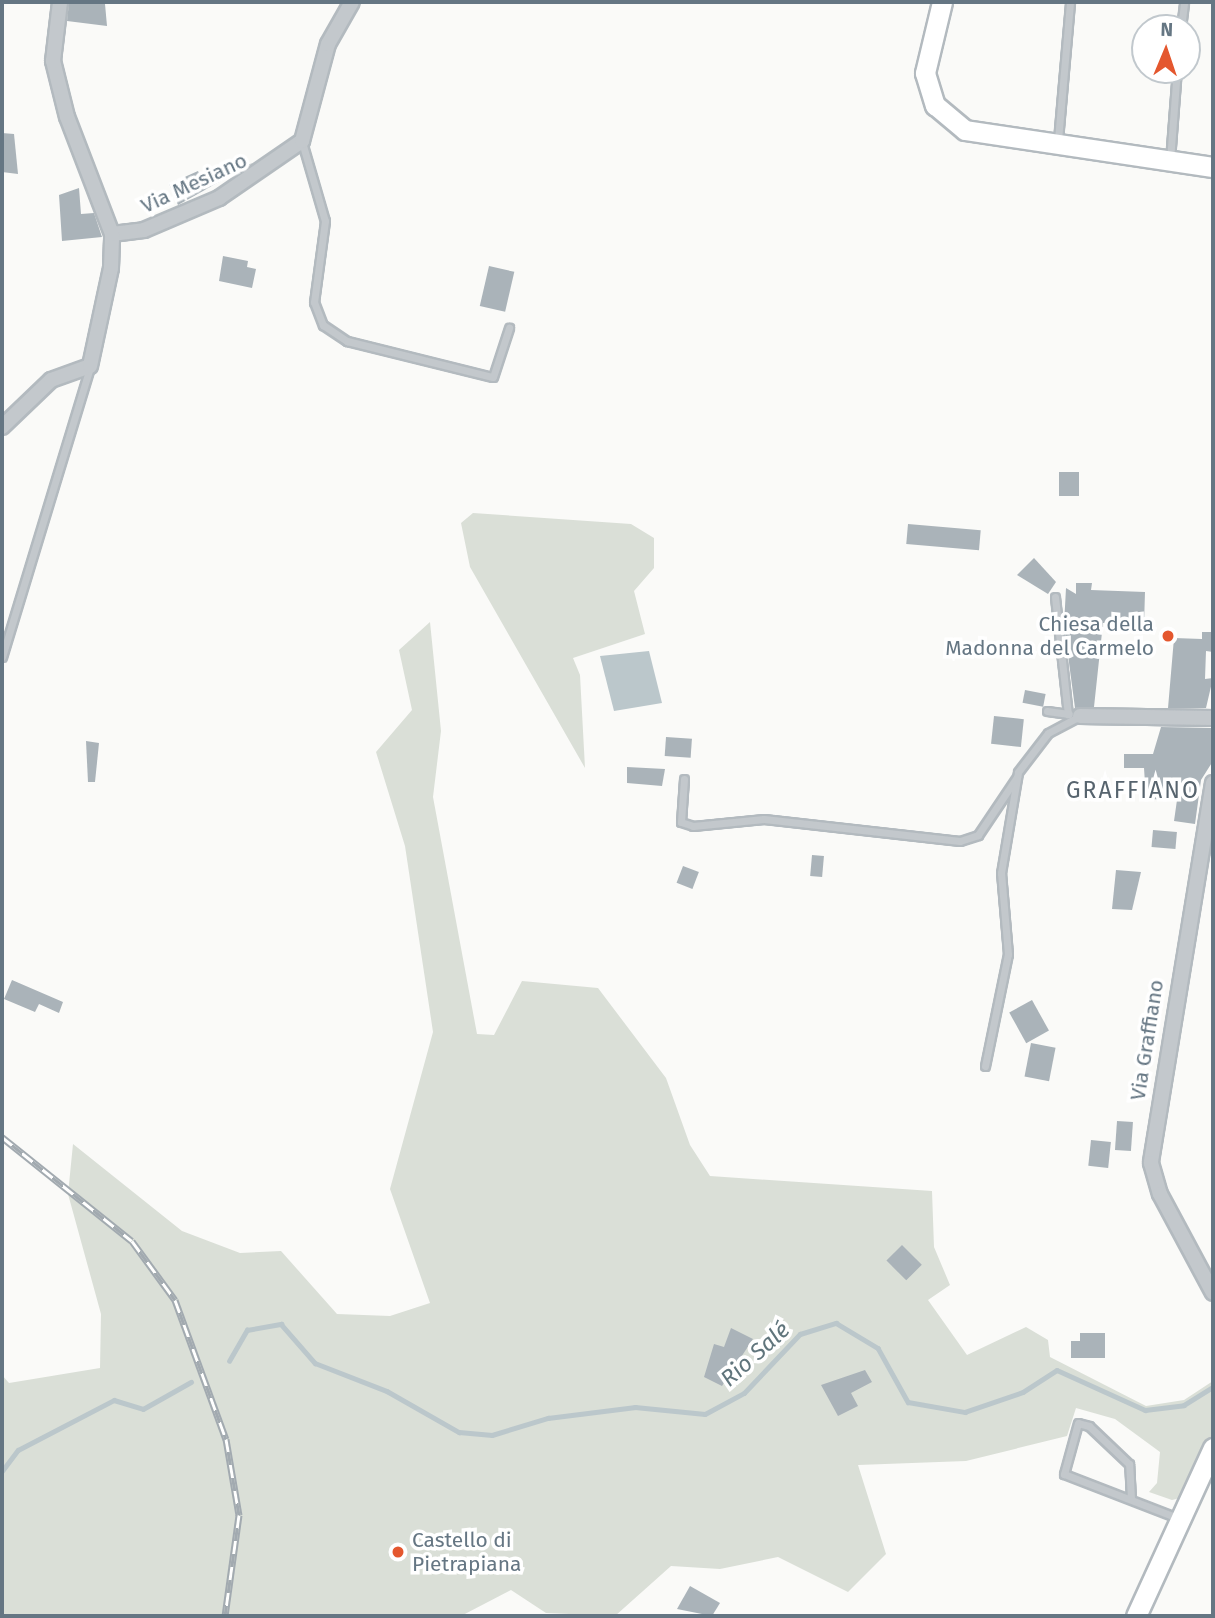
<!DOCTYPE html>
<html>
<head>
<meta charset="utf-8">
<style>
	body { margin:0 }
	#map { position:relative; width:1215px; height:1618px; overflow:hidden; background:#fafaf8; font-family:"Fira Sans",sans-serif }
	div>[style] { position:absolute }
	.green>* { inset:0; background:#dadfd7 }
	.water>* { inset:0; background:#bbc7cb }
	.stream>* { height:4.5px; margin:-2.25px; padding:0 2.25px; transform-origin:2.25px; border-radius:2.25px; background:#bbc7cb }
	.building>* { inset:0; background:#aab3b9; transform-origin:0 0 }
	.roads { filter:drop-shadow(2px 0 #b3babf) drop-shadow(-2px 0 #b3babf) drop-shadow(0 2px #b3babf) drop-shadow(0 -2px #b3babf) }
	.service>* { height:7px; margin:-3.5px; padding:0 3.5px; transform-origin:3.5px; border-radius:3.5px; background:#c3c8cc }
	.minor>* { height:14px; margin:-7px; padding:0 7px; transform-origin:7px; border-radius:7px; background:#c3c8cc }
	.secondary>* { height:19px; margin:-9.5px; padding:0 9.5px; transform-origin:9.5px; border-radius:9.5px; background:#fff }
	.rail>* { height:7px; margin-top:-3.5px; transform-origin:0; background:repeating-linear-gradient(90deg,#fff 0 13px,#a2aab0 0 26px); box-sizing:border-box; border-block:2px solid #a2aab0 }
	.dots>* { width:19px; height:19px; translate:-50% -50%; box-sizing:border-box; border:4px solid #fff; border-radius:50% }
	span { translate:-50% -50%; white-space:nowrap; text-align:center; line-height:1.15; -webkit-text-stroke:7px #fff; paint-order:stroke }
	.street-label { font-size:21px; color:#657683 }
	.poi-label { font-size:21px; color:#657683 }
	.right { translate:-100% -50%; text-align:right }
	.left { translate:0 -50%; text-align:left }
	.neighbourhood-label { font-size:23px; color:#57646e; letter-spacing:2px }
	.water-label { font-size:23px; color:#60757c; font-style:italic }
	.frame { position:absolute; inset:0; border:4px solid #657683; pointer-events:none }
	.north { position:absolute; left:1131px; top:14px; width:70px; height:70px; box-sizing:border-box; background:#fff; border:2px solid #c1c8cd; border-radius:50%; rotate:2deg; font-size:19px; font-weight:700; line-height:28px; text-align:center; color:#657683 }
	.north::after { content:''; display:block; margin:auto; width:24px; height:32px; background:#e4572e; clip-path:polygon(50% 0,100% 100%,50% 72%,0 100%) }
</style>
</head>
<body>
<div id="map">
	<div class="green">
		<div style="clip-path:polygon(473px 513px,631px 524px,654px 538px,654px 568px,634px 591px,645px 634px,573px 658px,580px 675px,585px 768px,470px 567px,461px 523px)"></div>
		<div style="clip-path:polygon(430px 622px,441px 731px,433px 797px,477px 1034px,494px 1035px,522px 981px,598px 988px,666px 1078px,690px 1145px,710px 1176px,932px 1191px,934px 1247px,950px 1285px,928px 1300px,967px 1355px,1026px 1327px,1048px 1340px,1050px 1357px,1146px 1406px,1184px 1400px,1213px 1381px,1213px 1439px,1188px 1496px,1172px 1500px,1149px 1492px,1157px 1483px,1160px 1452px,1115px 1419px,1076px 1408px,1067px 1436px,966px 1461px,858px 1465px,886px 1554px,848px 1592px,778px 1557px,720px 1569px,671px 1566px,615px 1616px,546px 1613px,511px 1590px,461px 1616px,2px 1616px,2px 1375px,9px 1383px,100px 1368px,101px 1314px,68px 1194px,73px 1144px,182px 1231px,240px 1253px,281px 1251px,337px 1314px,390px 1316px,430px 1303px,390px 1189px,433px 1032px,405px 846px,376px 752px,412px 710px,399px 650px)"></div>
	</div>
	<div class="water">
		<div style="clip-path:polygon(649px 651px,662px 703px,614px 711px,600px 656px)"></div>
	</div>
	<div class="stream">
		<div style="left:229px;top:1361px;width:36px;rotate:-60deg"></div>
		<div style="left:247px;top:1330px;width:35px;rotate:-10deg"></div>
		<div style="left:281px;top:1324px;width:52px;rotate:48.9deg"></div>
		<div style="left:315px;top:1363px;width:77px;rotate:21.3deg"></div>
		<div style="left:387px;top:1391px;width:83px;rotate:29.7deg"></div>
		<div style="left:459px;top:1432px;width:33px;rotate:5deg"></div>
		<div style="left:492px;top:1435px;width:59px;rotate:-16.9deg"></div>
		<div style="left:548px;top:1418px;width:88px;rotate:-7.2deg"></div>
		<div style="left:635px;top:1407px;width:70px;rotate:5.7deg"></div>
		<div style="left:705px;top:1414px;width:44px;rotate:-28.3deg"></div>
		<div style="left:744px;top:1393px;width:81px;rotate:-46.5deg"></div>
		<div style="left:800px;top:1334px;width:38px;rotate:-17deg"></div>
		<div style="left:836px;top:1323px;width:49px;rotate:30.8deg"></div>
		<div style="left:878px;top:1348px;width:62px;rotate:60.9deg"></div>
		<div style="left:908px;top:1402px;width:58px;rotate:10deg"></div>
		<div style="left:965px;top:1412px;width:61px;rotate:-19deg"></div>
		<div style="left:1023px;top:1392px;width:40px;rotate:-32.9deg"></div>
		<div style="left:1057px;top:1370px;width:97px;rotate:24.4deg"></div>
		<div style="left:1145px;top:1410px;width:39px;rotate:-7deg"></div>
		<div style="left:1184px;top:1405px;width:34px;rotate:-32deg"></div>
		<div style="left:2px;top:1471px;width:26px;rotate:-53deg"></div>
		<div style="left:18px;top:1450px;width:108px;rotate:-27.5deg"></div>
		<div style="left:114px;top:1400px;width:30px;rotate:17deg"></div>
		<div style="left:143px;top:1409px;width:55px;rotate:-29.4deg"></div>
	</div>
	<div class="building">
		<div style="clip-path:polygon(69px 2px,105px 4px,107px 26px,67px 21px)"></div>
		<div style="clip-path:polygon(2px 133px,14px 134px,18px 174px,2px 172px)"></div>
		<div style="clip-path:polygon(253px 163px,178px 205px,169px 184px,198px 171px,202px 180px)"></div>
		<div style="clip-path:polygon(79px 188px,81px 214px,94px 213px,102px 237px,62px 241px,59px 195px)"></div>
		<div style="clip-path:polygon(223px 256px,248px 261px,247px 267px,256px 269px,252px 288px,219px 281px)"></div>
		<div style="left:489px;top:266px;width:26px;height:41px;rotate:13deg"></div>
		<div style="left:1059px;top:472px;width:20px;height:24px"></div>
		<div style="left:908px;top:524px;width:73px;height:20px;rotate:5deg"></div>
		<div style="clip-path:polygon(1034px 558px,1056px 582px,1048px 594px,1017px 575px)"></div>
		<div style="clip-path:polygon(1076px 583px,1092px 583px,1091px 590px,1145px 592px,1144px 625px,1103px 623px,1094px 707px,1075px 708px,1064px 625px,1066px 588px,1076px 594px)"></div>
		<div style="clip-path:polygon(1202px 632px,1213px 632px,1213px 652px,1206px 651px,1205px 679px,1213px 678px,1206px 708px,1168px 708px,1174px 638px,1202px 639px)"></div>
		<div style="left:1025px;top:690px;width:21px;height:13px;rotate:11deg"></div>
		<div style="left:994px;top:716px;width:30px;height:28px;rotate:6deg"></div>
		<div style="clip-path:polygon(1161px 727px,1213px 728px,1213px 761px,1201px 780px,1195px 824px,1174px 821px,1177px 800px,1146px 799px,1144px 768px,1124px 768px,1124px 754px,1153px 754px)"></div>
		<div style="left:666px;top:737px;width:26px;height:19px;rotate:4deg"></div>
		<div style="clip-path:polygon(86px 741px,99px 743px,95px 782px,88px 782px)"></div>
		<div style="clip-path:polygon(627px 767px,665px 769px,662px 786px,627px 783px)"></div>
		<div style="left:1153px;top:830px;width:24px;height:17px;rotate:5deg"></div>
		<div style="left:812px;top:855px;width:12px;height:21px;rotate:5deg"></div>
		<div style="left:683px;top:866px;width:17px;height:18px;rotate:21deg"></div>
		<div style="clip-path:polygon(1116px 870px,1141px 872px,1132px 910px,1112px 909px)"></div>
		<div style="clip-path:polygon(12px 980px,63px 1002px,59px 1013px,39px 1004px,35px 1012px,4px 999px)"></div>
		<div style="left:1032px;top:1000px;width:35px;height:26px;rotate:61deg"></div>
		<div style="left:1031px;top:1043px;width:25px;height:34px;rotate:11deg"></div>
		<div style="left:1117px;top:1121px;width:16px;height:29px;rotate:4deg"></div>
		<div style="left:1091px;top:1140px;width:20px;height:26px;rotate:6deg"></div>
		<div style="left:902px;top:1245px;width:28px;height:22px;rotate:45deg"></div>
		<div style="clip-path:polygon(731px 1328px,753px 1339px,722px 1386px,704px 1377px,714px 1344px,724px 1347px)"></div>
		<div style="clip-path:polygon(1080px 1333px,1105px 1333px,1105px 1358px,1071px 1358px,1071px 1341px,1080px 1341px)"></div>
		<div style="clip-path:polygon(865px 1370px,872px 1382px,851px 1393px,858px 1406px,838px 1416px,821px 1385px)"></div>
		<div style="clip-path:polygon(690px 1586px,720px 1603px,712px 1616px,677px 1609px)"></div>
	</div>
	<div class="roads">
		<div class="service">
			<div style="left:1181px;top:28px;width:26px;rotate:-83deg"></div>
			<div style="left:1058px;top:140px;width:139px;rotate:-85deg"></div>
			<div style="left:302px;top:142px;width:82px;rotate:73.8deg"></div>
			<div style="left:325px;top:221px;width:82px;rotate:97.7deg"></div>
			<div style="left:314px;top:302px;width:25px;rotate:69deg"></div>
			<div style="left:323px;top:325px;width:29px;rotate:34deg"></div>
			<div style="left:347px;top:341px;width:150px;rotate:13.9deg"></div>
			<div style="left:493px;top:377px;width:52px;rotate:-71.9deg"></div>
			<div style="left:1170px;top:160px;width:90px;rotate:-85.6deg"></div>
			<div style="left:1055px;top:597px;width:118px;rotate:83.7deg"></div>
			<div style="left:2px;top:657px;width:303px;rotate:-73.1deg"></div>
			<div style="left:1047px;top:711px;width:22px;rotate:8deg"></div>
			<div style="left:684px;top:779px;width:43px;rotate:94deg"></div>
			<div style="left:681px;top:822px;width:13px;rotate:18deg"></div>
			<div style="left:693px;top:826px;width:71px;rotate:-5.6deg"></div>
			<div style="left:764px;top:819px;width:197px;rotate:6.4deg"></div>
			<div style="left:960px;top:841px;width:19px;rotate:-18deg"></div>
			<div style="left:978px;top:835px;width:70px;rotate:-56.1deg"></div>
			<div style="left:985px;top:1066px;width:114px;rotate:-78.4deg"></div>
			<div style="left:1008px;top:954px;width:81px;rotate:-94.9deg"></div>
			<div style="left:1001px;top:873px;width:102px;rotate:-80.4deg"></div>
			<div style="left:1018px;top:772px;width:49px;rotate:-52.4deg"></div>
			<div style="left:1048px;top:733px;width:36px;rotate:-28deg"></div>
			<div style="left:1131px;top:1499px;width:35px;rotate:-93deg"></div>
			<div style="left:1129px;top:1464px;width:55px;rotate:-136.5deg"></div>
			<div style="left:1089px;top:1426px;width:11px;rotate:-165deg"></div>
			<div style="left:1078px;top:1423px;width:53px;rotate:105.4deg"></div>
			<div style="left:1064px;top:1474px;width:122px;rotate:21.1deg"></div>
		</div>
		<div class="minor">
			<div style="left:112px;top:234px;width:32px;rotate:-7deg"></div>
			<div style="left:144px;top:230px;width:82px;rotate:-23.1deg"></div>
			<div style="left:219px;top:198px;width:101px;rotate:-34.5deg"></div>
			<div style="left:302px;top:141px;width:100px;rotate:-75deg"></div>
			<div style="left:328px;top:44px;width:48px;rotate:-60.3deg"></div>
			<div style="left:2px;top:427px;width:68px;rotate:-43.8deg"></div>
			<div style="left:51px;top:380px;width:41px;rotate:-19.7deg"></div>
			<div style="left:90px;top:366px;width:100px;rotate:-77.9deg"></div>
			<div style="left:111px;top:268px;width:34px;rotate:-88deg"></div>
			<div style="left:112px;top:234px;width:125px;rotate:-111deg"></div>
			<div style="left:67px;top:117px;width:58px;rotate:-104deg"></div>
			<div style="left:53px;top:61px;width:59px;rotate:-83.2deg"></div>
			<div style="left:1080px;top:716px;width:133px;rotate:0.9deg"></div>
			<div style="left:1213px;top:783px;width:385px;rotate:99.3deg"></div>
			<div style="left:1151px;top:1163px;width:32px;rotate:74deg"></div>
			<div style="left:1160px;top:1194px;width:112px;rotate:61.8deg"></div>
		</div>
		<div class="secondary">
			<div style="left:942px;top:2px;width:73px;rotate:103.5deg"></div>
			<div style="left:925px;top:73px;width:34px;rotate:73deg"></div>
			<div style="left:935px;top:105px;width:39px;rotate:40deg"></div>
			<div style="left:965px;top:130px;width:251px;rotate:8.5deg"></div>
			<div style="left:1136px;top:1616px;width:185px;rotate:-65.4deg"></div>
		</div>
	</div>
	<div class="rail">
		<div style="left:2px;top:1137px;width:166px;rotate:38.7deg"></div>
		<div style="left:132px;top:1241px;width:73px;rotate:53.9deg"></div>
		<div style="left:175px;top:1300px;width:148px;rotate:69.9deg"></div>
		<div style="left:226px;top:1439px;width:77px;rotate:80.3deg"></div>
		<div style="left:239px;top:1515px;width:102px;rotate:97.9deg"></div>
	</div>
	<div class="dots">
		<div style="left:1168px;top:636px;background:#e4572e"></div>
		<div style="left:398px;top:1552px;background:#e4572e"></div>
	</div>
	<div class="street-label">
		<span style="left:194px;top:183px;rotate:-25deg">Via Mesiano</span>
		<span style="left:1147px;top:1040px;rotate:-81deg">Via Graffiano</span>
	</div>
	<div class="poi-label">
		<span class="right" style="left:1154px;top:636px">Chiesa della<br>Madonna del Carmelo</span>
		<span class="left" style="left:412px;top:1552px">Castello di<br>Pietrapiana</span>
	</div>
	<div class="neighbourhood-label">
		<span style="left:1133px;top:790px">GRAFFIANO</span>
	</div>
	<div class="water-label">
		<span style="left:755px;top:1354px;rotate:-42deg">Rio Salé</span>
	</div>
	<div class="frame"></div>
	<div class="north">N</div>
</div>
</body>
</html>
